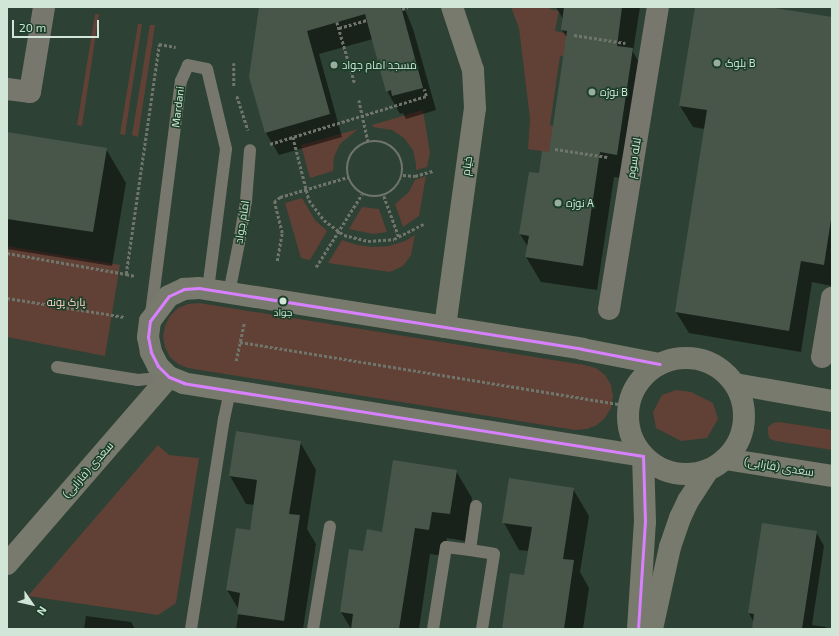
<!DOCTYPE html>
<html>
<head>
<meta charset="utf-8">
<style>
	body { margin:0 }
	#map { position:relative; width:839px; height:636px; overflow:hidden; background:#2d4134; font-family:"Exo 2",Cairo,sans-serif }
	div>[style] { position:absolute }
	.green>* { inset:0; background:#614036 }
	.shadow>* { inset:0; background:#0007 }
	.building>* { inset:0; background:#485649 }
	.path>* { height:2.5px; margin-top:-1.25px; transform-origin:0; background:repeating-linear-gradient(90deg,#6f756a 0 3px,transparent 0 5px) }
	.path>.ring { margin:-1.25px; padding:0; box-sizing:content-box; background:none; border:2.5px solid #6f756a; border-radius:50% }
	.lane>* { height:12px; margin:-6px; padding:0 6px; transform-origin:6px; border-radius:6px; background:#77776d }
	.street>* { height:22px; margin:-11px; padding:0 11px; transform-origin:11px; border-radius:11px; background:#77776d }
	.secondary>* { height:22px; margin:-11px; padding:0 11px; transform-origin:11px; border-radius:11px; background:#777a6d }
	.secondary>.ring { margin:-11px; padding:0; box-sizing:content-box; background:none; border:22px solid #777a6d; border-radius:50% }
	.bus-1>* { height:3px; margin:-1.5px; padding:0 1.5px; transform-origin:1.5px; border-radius:1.5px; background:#d880ff }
	.dots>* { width:11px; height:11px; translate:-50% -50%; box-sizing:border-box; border:2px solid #1a3e27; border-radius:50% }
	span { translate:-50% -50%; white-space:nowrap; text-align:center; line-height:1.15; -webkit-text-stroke:3px #1a3e27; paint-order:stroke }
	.bus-label { font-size:10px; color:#d2e6d8 }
	.poi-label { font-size:11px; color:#d2e6d8 }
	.left { translate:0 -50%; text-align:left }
	.street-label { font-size:11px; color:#d2e6d8 }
	.park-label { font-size:11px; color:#ffd3c9 }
	.frame { position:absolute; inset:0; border:8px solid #d2e6d8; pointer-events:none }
	.north { position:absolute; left:12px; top:584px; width:40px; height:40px; -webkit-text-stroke:3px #1a3e27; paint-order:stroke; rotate:124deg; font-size:11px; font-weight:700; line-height:16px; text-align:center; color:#d2e6d8 }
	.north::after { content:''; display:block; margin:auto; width:14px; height:18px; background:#d2e6d8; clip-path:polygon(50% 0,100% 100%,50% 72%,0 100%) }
	.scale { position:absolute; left:12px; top:20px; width:87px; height:18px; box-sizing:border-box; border:2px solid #d2e6d8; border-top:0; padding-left:5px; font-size:12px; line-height:14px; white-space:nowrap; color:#d2e6d8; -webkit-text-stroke:3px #1a3e27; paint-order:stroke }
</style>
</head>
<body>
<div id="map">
	<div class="green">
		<div style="clip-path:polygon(511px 7px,550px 7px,550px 9px,559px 11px,555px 31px,574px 35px,570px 57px,560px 56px,550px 125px,558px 127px,554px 153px,528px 149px,530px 119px,519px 28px)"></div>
		<div style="clip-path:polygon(95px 14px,99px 14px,82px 126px,77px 125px)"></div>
		<div style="clip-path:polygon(138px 24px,142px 24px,125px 135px,120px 134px)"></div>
		<div style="clip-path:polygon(150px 25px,155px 25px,138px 137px,132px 135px)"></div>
		<div style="clip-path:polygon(423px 110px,430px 153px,427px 167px,416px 170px,416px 164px,413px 150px,404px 138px,392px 130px,373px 127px,372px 125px)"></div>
		<div style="clip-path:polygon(358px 129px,340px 144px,334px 157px,333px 171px,310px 178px,301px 145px)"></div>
		<div style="clip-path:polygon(426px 176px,419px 216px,403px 227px,395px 204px,409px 192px,415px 180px)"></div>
		<div style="clip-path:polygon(302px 198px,315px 220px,327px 231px,310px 260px,301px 258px,285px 203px)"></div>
		<div style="clip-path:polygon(362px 207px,379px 209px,387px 232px,373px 234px,349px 229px)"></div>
		<div style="clip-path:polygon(415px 235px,411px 255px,403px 266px,390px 272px,328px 263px,342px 240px,357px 245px,373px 247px,389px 246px,405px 241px)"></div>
		<div style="clip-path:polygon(7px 246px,120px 265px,105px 356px,7px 337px)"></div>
		<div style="clip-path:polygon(199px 303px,585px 365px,596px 368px,605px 375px,611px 385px,613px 396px,611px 408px,605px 418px,597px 425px,587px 429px,575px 430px,188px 368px,178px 364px,170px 357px,165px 347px,163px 336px,165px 326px,170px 316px,178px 308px,188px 304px)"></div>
		<div style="clip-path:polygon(676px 390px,691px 392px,713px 403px,718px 419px,707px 438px,681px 441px,656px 428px,653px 412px,662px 395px)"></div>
		<div style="clip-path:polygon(779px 422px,832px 430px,832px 450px,776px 441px,770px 439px,768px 434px,768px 427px,773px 423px)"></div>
		<div style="clip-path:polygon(158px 445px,169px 455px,199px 458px,176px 603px,158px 615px,28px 596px)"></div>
	</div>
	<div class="shadow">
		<div style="clip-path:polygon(260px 7px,404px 7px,413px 29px,436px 110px,406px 119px,403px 113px,400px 114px,387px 91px,373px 39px,319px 54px,342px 137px,279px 155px,266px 133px)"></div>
		<div style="clip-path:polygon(556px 7px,640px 7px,633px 52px,646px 74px,630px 179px,614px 177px,597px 290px,541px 282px,526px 257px,528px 247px,520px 234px,540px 174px,550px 153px,567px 38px,562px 30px,563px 19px)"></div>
		<div style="clip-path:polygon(696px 7px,764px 7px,832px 18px,832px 286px,812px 282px,801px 352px,689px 333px,676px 312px,705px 129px,693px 127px,680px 106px)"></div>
		<div style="clip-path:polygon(7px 133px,106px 149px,126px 183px,112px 266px,7px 249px)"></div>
		<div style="clip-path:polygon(300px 442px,316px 470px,307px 529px,316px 544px,303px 629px,236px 629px,239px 610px,227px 590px,251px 531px,255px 505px,246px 504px,230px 476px)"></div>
		<div style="clip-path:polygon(456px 471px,472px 498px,465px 541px,447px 538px,444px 556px,430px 554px,419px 629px,351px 629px,341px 612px,364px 552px,382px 533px)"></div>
		<div style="clip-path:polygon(573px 489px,589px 516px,580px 572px,589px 588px,583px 629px,503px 629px,525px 576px,529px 551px,519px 550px,504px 523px)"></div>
		<div style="clip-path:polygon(763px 524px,816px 532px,824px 546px,812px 625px,826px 627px,827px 629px,753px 629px,754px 623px,749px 613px)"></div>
		<div style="clip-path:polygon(86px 616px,131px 622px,135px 629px,84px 629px)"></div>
	</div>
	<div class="building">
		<div style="clip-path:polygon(259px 7px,401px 7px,423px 88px,392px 96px,391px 90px,386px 92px,365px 14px,307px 31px,330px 114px,265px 133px,249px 77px)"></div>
		<div style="clip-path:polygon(564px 7px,622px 7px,617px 46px,633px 48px,617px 155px,600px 152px,583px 266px,525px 257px,529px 236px,519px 234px,529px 172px,539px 173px,542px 151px,549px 152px,567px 31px,561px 30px)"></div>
		<div style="clip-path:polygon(695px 7px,768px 7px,832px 17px,832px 213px,824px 265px,801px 261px,789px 331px,675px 312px,707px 110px,679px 106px)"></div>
		<div style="clip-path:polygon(7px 132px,107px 148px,93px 232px,7px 219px)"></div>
		<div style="clip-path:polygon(236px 431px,301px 441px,289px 514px,300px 515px,284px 621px,237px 614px,240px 593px,226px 590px,236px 528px,250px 530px,257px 480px,229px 476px)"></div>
		<div style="clip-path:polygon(393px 460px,457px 470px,450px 514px,432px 512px,429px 530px,415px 528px,399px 629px,351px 629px,353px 614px,340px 612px,349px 549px,363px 551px,367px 529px,382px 532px)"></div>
		<div style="clip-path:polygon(509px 478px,574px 488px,563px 559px,574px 560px,564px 629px,502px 629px,510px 573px,524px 575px,532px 527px,502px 523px)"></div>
		<div style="clip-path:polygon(762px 523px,817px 531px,802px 629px,752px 629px,754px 614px,748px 613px)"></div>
	</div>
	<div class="path">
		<div style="left:402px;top:9px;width:6px;rotate:-18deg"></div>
		<div style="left:337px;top:22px;width:65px;rotate:73.8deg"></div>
		<div style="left:339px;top:28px;width:29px;rotate:-16deg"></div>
		<div style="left:574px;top:35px;width:52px;rotate:8.9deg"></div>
		<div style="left:234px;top:63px;width:23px;rotate:90deg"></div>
		<div style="left:237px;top:96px;width:36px;rotate:72deg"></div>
		<div style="left:359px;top:100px;width:42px;rotate:77.6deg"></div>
		<div style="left:293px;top:137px;width:65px;rotate:75.7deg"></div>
		<div style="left:309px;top:200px;width:25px;rotate:53deg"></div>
		<div style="left:324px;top:220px;width:25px;rotate:37deg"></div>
		<div style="left:344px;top:235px;width:25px;rotate:14deg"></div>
		<div style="left:368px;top:241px;width:26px;rotate:-4deg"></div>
		<div style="left:394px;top:239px;width:33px;rotate:-27deg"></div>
		<div class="ring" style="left:347px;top:141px;width:53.5px;height:53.5px"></div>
		<div style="left:270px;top:144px;width:163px;rotate:-17.1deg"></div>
		<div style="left:426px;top:96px;width:7px;rotate:-106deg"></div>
		<div style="left:555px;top:149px;width:53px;rotate:8.7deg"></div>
		<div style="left:403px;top:175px;width:12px;rotate:5deg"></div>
		<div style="left:415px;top:176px;width:19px;rotate:-16deg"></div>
		<div style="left:384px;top:196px;width:44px;rotate:69.9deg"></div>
		<div style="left:7px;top:253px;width:121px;rotate:10deg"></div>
		<div style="left:126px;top:274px;width:232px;rotate:-81.8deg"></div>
		<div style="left:159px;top:44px;width:17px;rotate:10deg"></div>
		<div style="left:277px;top:261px;width:28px;rotate:-80deg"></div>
		<div style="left:282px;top:233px;width:32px;rotate:-104deg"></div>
		<div style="left:274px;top:202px;width:8px;rotate:-40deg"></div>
		<div style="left:280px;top:197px;width:71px;rotate:-16.4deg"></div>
		<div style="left:316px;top:267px;width:86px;rotate:-57.8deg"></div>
		<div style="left:126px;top:274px;width:9px;rotate:13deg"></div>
		<div style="left:7px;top:298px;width:119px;rotate:9.2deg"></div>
		<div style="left:240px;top:342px;width:394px;rotate:9.3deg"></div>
		<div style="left:236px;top:361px;width:40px;rotate:-78deg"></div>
	</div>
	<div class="lane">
		<div style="left:229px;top:293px;width:51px;rotate:-78.7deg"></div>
		<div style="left:239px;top:243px;width:43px;rotate:-80.5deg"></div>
		<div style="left:246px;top:201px;width:51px;rotate:-85.5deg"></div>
		<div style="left:151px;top:314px;width:235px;rotate:-82.7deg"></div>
		<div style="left:181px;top:81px;width:17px;rotate:-66deg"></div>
		<div style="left:188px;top:65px;width:19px;rotate:12deg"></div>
		<div style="left:207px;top:69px;width:82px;rotate:76.6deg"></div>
		<div style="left:226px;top:149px;width:141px;rotate:97.3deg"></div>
		<div style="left:57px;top:367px;width:82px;rotate:9.1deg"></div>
		<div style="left:138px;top:380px;width:30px;rotate:-6deg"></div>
		<div style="left:476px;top:506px;width:44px;rotate:97.8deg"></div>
		<div style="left:470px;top:550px;width:24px;rotate:9deg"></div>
		<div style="left:494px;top:554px;width:76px;rotate:99.1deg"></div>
		<div style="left:191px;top:629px;width:213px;rotate:-81.1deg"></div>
		<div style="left:224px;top:419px;width:30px;rotate:-78deg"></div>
		<div style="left:313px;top:629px;width:104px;rotate:-80.6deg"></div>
		<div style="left:433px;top:629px;width:83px;rotate:-81deg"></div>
		<div style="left:446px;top:547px;width:24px;rotate:7deg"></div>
	</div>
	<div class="street">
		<div style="left:7px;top:89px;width:23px;rotate:7deg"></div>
		<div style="left:30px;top:92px;width:86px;rotate:-80.6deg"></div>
		<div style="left:609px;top:309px;width:306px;rotate:-80.8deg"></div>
		<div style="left:822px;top:357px;width:60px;rotate:-80.4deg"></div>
	</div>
	<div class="secondary">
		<div style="left:445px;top:327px;width:221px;rotate:-82.2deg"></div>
		<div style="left:475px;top:108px;width:38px;rotate:-93deg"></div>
		<div style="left:473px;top:70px;width:66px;rotate:-108.4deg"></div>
		<div class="ring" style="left:628px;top:358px;width:94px;height:94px"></div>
		<div style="left:735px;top:384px;width:98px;rotate:9.9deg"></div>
		<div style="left:725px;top:459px;width:108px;rotate:9deg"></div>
		<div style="left:7px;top:564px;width:247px;rotate:-49.1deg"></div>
		<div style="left:638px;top:629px;width:107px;rotate:-86.3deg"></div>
		<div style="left:645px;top:522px;width:66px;rotate:-91.7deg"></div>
		<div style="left:643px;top:456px;width:465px;rotate:-171deg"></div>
		<div style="left:184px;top:383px;width:16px;rotate:-158deg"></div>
		<div style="left:169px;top:377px;width:16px;rotate:-135deg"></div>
		<div style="left:158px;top:366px;width:16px;rotate:-117deg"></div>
		<div style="left:151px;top:352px;width:15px;rotate:-101deg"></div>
		<div style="left:148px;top:337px;width:16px;rotate:-83deg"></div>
		<div style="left:150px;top:321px;width:31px;rotate:-53deg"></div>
		<div style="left:169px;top:296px;width:17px;rotate:-25deg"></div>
		<div style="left:184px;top:289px;width:15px;rotate:-4deg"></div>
		<div style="left:199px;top:288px;width:388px;rotate:9deg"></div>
		<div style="left:582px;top:349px;width:79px;rotate:10.9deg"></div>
		<div style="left:652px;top:629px;width:84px;rotate:-77.6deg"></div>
		<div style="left:670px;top:547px;width:31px;rotate:-71deg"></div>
		<div style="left:680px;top:518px;width:19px;rotate:-65deg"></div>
		<div style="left:688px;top:501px;width:37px;rotate:-57deg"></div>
	</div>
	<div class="bus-1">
		<div style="left:638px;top:629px;width:107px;rotate:-86.3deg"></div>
		<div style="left:645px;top:522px;width:66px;rotate:-91.7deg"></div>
		<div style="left:643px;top:456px;width:465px;rotate:-171deg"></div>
		<div style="left:184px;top:383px;width:16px;rotate:-158deg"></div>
		<div style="left:169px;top:377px;width:16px;rotate:-135deg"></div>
		<div style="left:158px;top:366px;width:16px;rotate:-117deg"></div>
		<div style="left:151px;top:352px;width:15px;rotate:-101deg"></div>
		<div style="left:148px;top:337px;width:16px;rotate:-83deg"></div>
		<div style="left:150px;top:321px;width:31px;rotate:-53deg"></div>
		<div style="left:169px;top:296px;width:17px;rotate:-25deg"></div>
		<div style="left:184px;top:289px;width:15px;rotate:-4deg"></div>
		<div style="left:199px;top:288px;width:388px;rotate:9deg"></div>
		<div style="left:582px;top:349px;width:79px;rotate:10.9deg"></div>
	</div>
	<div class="dots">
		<div style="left:717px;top:63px;background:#98ac9f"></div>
		<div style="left:334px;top:65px;background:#98ac9f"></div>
		<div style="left:592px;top:92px;background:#98ac9f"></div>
		<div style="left:558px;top:203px;background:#98ac9f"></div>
		<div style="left:283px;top:301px;background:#d2e6d8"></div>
	</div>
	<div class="bus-label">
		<span style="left:283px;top:313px">جواد</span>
	</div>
	<div class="poi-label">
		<span class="left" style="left:725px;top:63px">بلوک B</span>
		<span class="left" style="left:342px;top:65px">مسجد امام جواد</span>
		<span class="left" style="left:600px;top:92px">نوژه B</span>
		<span class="left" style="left:566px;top:203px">نوژه A</span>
	</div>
	<div class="street-label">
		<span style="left:178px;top:107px;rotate:-83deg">Mardani</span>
		<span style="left:634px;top:158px;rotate:-81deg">لاله سوم</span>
		<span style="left:467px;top:166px;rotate:-82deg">خیام</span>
		<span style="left:242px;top:222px;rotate:-81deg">امام جواد</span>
		<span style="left:779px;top:467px;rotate:9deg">سعدی (فارابی)</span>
		<span style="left:88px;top:470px;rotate:-49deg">سعدی (فارابی)</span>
	</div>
	<div class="park-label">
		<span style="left:66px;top:302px">پارک پونه</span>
	</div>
	<div class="frame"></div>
	<div class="north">N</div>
	<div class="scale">20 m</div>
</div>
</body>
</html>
